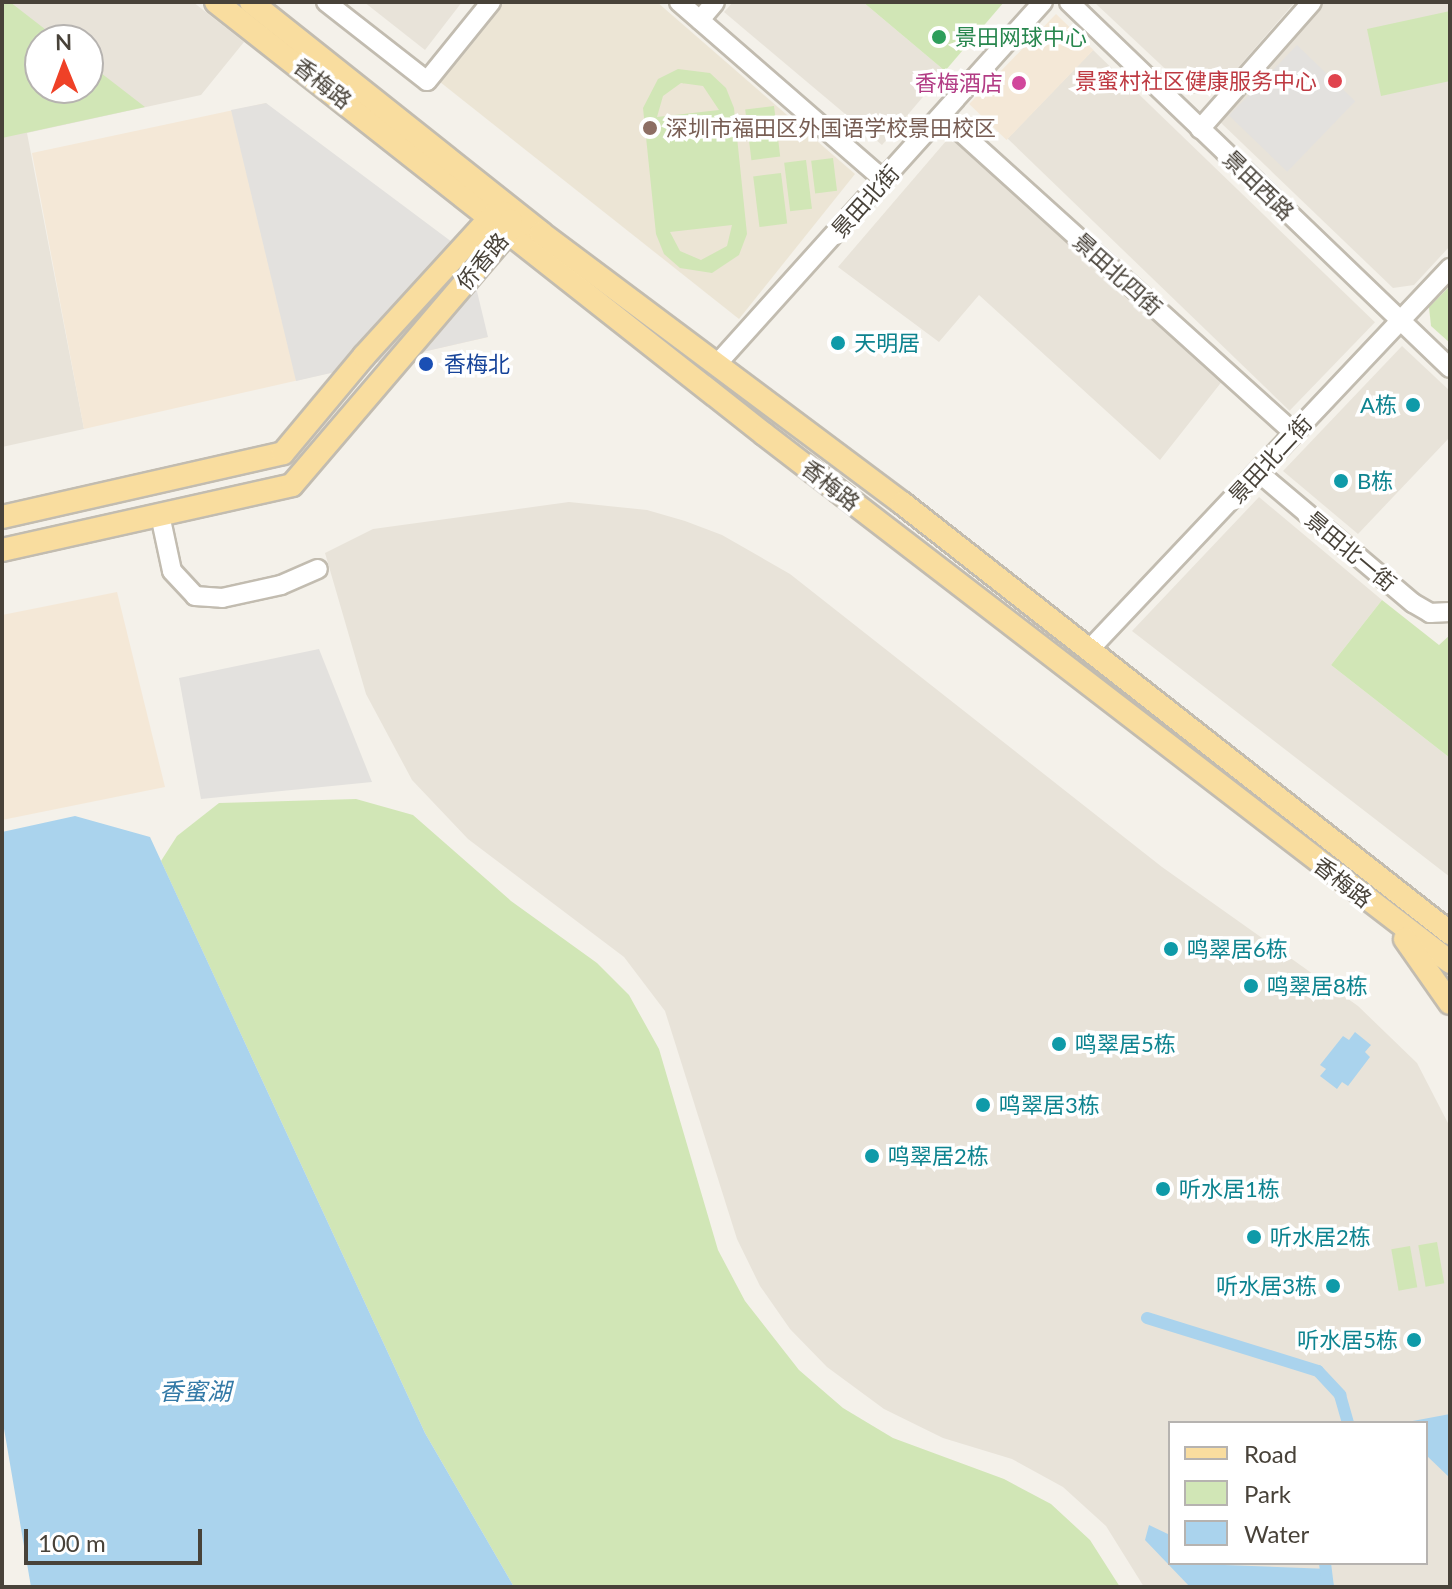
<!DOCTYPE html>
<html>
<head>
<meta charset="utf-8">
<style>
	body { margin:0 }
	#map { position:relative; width:1452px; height:1589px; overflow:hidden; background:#f4f1ea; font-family:Lato,"Noto Sans SC",sans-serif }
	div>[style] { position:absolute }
	.residential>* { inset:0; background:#e8e3d9; transform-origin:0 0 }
	.commercial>* { inset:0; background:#f4e8d7; transform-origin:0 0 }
	.education>* { inset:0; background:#ece5d5 }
	.green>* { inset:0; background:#d1e6b6; transform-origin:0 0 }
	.parking>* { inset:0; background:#e3e1de; transform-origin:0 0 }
	.water>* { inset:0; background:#aad3ed }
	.canal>* { height:12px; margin:-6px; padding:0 6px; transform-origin:6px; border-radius:6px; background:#aad3ed }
	.roads { filter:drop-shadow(2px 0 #c2bcb0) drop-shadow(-2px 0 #c2bcb0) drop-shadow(0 2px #c2bcb0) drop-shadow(0 -2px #c2bcb0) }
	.minor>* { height:18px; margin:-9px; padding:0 9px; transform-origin:9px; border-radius:9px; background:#fff }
	.major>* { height:22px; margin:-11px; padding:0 11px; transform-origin:11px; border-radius:11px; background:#f9dd9f }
	.dots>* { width:22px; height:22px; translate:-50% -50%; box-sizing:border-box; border:4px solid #fff; border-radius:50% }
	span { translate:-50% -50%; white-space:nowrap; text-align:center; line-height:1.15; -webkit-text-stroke:7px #fff; paint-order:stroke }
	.leisure-label { font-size:22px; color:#27864d }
	.left { translate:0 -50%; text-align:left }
	.health-label { font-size:22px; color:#be3a42 }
	.right { translate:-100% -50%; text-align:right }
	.street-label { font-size:22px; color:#484239 }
	.hotel-label { font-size:22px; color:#b23c85 }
	.education-label { font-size:22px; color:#785e54 }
	.culture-label { font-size:22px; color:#0d838f }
	.transit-label { font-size:22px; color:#164399 }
	.water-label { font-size:24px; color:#347aa7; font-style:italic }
	.frame { position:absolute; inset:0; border:4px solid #484239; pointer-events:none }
	.legend { position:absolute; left:1168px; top:1421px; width:260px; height:144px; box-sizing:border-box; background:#fff; border:2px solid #b6b3b0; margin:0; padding:10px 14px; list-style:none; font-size:24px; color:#484239 }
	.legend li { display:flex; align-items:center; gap:16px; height:40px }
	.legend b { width:40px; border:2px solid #b6b3b0 }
	.north { position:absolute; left:24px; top:24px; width:80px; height:80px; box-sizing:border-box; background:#fff; border:2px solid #b6b3b0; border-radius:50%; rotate:359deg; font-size:22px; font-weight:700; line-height:32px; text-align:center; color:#484239 }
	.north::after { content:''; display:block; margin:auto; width:28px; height:36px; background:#ef4127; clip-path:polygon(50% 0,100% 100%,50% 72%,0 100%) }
	.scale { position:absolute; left:24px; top:1529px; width:178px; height:36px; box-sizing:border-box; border:4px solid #484239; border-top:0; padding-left:10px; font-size:24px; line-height:28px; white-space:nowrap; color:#484239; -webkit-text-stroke:6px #fff; paint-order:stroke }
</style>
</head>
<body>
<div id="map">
	<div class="residential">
		<div style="clip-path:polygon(evenodd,2px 2px,193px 2px,244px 42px,201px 95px,27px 133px,84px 429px,2px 447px,2px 2px,40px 40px,88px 40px,88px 88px,40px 88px,40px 40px)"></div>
		<div style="clip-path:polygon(364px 2px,462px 2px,425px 50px)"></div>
		<div style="clip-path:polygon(733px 2px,863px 2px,945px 71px,882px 145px,724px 12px)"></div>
		<div style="clip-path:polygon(1094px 2px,1295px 2px,1217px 92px,1192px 94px)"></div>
		<div style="clip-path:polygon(1322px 2px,1450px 2px,1450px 246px,1414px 285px,1393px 288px,1218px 120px)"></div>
		<div style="left:1093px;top:50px;width:392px;height:123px;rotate:44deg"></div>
		<div style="clip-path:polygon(952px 134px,1227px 375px,1160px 460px,979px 295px,939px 342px,838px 267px)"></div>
		<div style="clip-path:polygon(1402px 346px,1450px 391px,1450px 437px,1358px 534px,1283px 471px)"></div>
		<div style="clip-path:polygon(1259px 497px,1382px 600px,1331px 665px,1450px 758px,1450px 877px,1132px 631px)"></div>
		<div style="clip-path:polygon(evenodd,569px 502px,647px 510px,685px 521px,722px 535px,790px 574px,1162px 867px,1358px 1006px,1417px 1063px,1450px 1127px,1450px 1587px,1144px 1587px,1106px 1526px,1063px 1487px,1012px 1459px,943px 1438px,884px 1409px,827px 1367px,790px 1329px,760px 1286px,737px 1239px,665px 1011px,624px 957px,468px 839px,412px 780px,366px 694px,325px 553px,373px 529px,569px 502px,1170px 1423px,1426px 1423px,1426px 1563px,1170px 1563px,1170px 1423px)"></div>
	</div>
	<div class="commercial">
		<div style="left:1056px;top:14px;width:52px;height:125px;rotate:44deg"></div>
		<div style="clip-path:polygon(266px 103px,488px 337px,84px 429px,32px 153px)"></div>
		<div style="clip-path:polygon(117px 592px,165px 787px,2px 820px,2px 615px)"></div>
	</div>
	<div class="education">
		<div style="clip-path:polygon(504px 2px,657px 2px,855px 174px,739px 319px,440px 82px)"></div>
	</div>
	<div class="green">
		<div style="clip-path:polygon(2px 2px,10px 2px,59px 40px,40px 40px,40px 88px,88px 88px,88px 63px,145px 107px,2px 138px)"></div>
		<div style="clip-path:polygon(863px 2px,1004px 2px,945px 71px)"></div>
		<div style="clip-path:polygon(1450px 11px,1450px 81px,1381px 96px,1367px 29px)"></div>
		<div style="clip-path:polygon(evenodd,678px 69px,710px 73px,726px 88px,734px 108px,747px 234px,739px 255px,712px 273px,680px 268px,664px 254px,656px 234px,643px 108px,658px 79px,678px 69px,681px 83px,703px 86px,719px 110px,657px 117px,663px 96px,681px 83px,678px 69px,732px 225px,727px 246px,701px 260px,680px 251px,670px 232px,732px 225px)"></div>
		<div style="left:774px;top:106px;width:51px;height:29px;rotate:83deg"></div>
		<div style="left:833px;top:158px;width:33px;height:22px;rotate:83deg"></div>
		<div style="left:806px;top:160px;width:49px;height:22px;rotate:83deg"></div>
		<div style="left:781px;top:173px;width:51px;height:28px;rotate:83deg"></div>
		<div style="clip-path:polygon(1450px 286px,1450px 343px,1431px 326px,1429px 307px)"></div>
		<div style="clip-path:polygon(1382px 600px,1439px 645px,1450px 635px,1450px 758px,1331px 665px)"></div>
		<div style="clip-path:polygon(356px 799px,413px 815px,511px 901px,597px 963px,629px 995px,659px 1049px,718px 1250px,745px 1301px,799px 1370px,843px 1408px,893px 1438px,1004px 1479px,1051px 1504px,1090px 1540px,1120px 1587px,514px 1587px,425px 1433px,161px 861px,177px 836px,219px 803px)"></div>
		<div style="left:1437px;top:1242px;width:42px;height:19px;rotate:80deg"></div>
		<div style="left:1410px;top:1246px;width:42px;height:19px;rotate:80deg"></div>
	</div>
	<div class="parking">
		<div style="left:1297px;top:45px;width:81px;height:98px;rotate:44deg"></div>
		<div style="clip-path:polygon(266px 103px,468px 254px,488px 337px,296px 381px,231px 110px)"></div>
		<div style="clip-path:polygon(319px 649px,372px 782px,201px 799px,179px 678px)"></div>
	</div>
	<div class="water">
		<div style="clip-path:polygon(75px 816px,150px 837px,425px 1433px,514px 1587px,31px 1587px,2px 1417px,2px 832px)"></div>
		<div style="clip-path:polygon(1355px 1032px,1371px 1045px,1365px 1052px,1370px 1057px,1348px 1086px,1342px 1082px,1337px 1089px,1320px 1076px,1326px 1069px,1320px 1065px,1343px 1036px,1349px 1040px)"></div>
		<div style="clip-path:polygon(1450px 1414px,1450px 1478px,1426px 1455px,1426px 1423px,1402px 1423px)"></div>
		<div style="clip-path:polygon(1149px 1525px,1170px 1535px,1170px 1563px,1330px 1569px,1334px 1587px,1190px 1587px,1145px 1540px)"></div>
	</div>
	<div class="canal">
		<div style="left:1147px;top:1318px;width:179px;rotate:17.2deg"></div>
		<div style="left:1318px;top:1371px;width:33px;rotate:47deg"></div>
		<div style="left:1340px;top:1395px;width:29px;rotate:74deg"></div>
		<div style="left:1325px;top:1563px;width:24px;rotate:83deg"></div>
	</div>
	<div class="roads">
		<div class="minor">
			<div style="left:326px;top:2px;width:128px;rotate:38deg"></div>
			<div style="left:427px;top:81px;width:102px;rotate:-51deg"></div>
			<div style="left:679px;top:2px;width:271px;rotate:41deg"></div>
			<div style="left:1069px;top:2px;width:528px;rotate:43.85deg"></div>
			<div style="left:700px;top:20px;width:23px;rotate:-50deg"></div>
			<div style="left:942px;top:115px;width:474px;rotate:42.1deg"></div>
			<div style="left:1200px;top:129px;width:169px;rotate:-48.6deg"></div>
			<div style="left:717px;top:364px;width:487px;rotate:-48deg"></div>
			<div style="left:1258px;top:472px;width:203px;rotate:40.2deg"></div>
			<div style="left:1413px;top:603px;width:20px;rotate:30deg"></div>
			<div style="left:1430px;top:613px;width:20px;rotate:-3deg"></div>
			<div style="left:160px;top:515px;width:57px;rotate:77.9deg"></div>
			<div style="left:172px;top:571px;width:34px;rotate:47deg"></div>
			<div style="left:195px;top:596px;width:27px;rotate:4deg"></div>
			<div style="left:222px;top:598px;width:60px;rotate:-12.4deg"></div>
			<div style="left:281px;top:585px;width:40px;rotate:-23.4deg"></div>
			<div style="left:1089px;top:650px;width:526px;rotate:-46.62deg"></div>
		</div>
		<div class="major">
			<div style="left:216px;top:2px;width:698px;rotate:38.25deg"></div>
			<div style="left:764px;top:434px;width:866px;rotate:37.58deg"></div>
			<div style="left:251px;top:2px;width:371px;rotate:38.5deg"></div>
			<div style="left:541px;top:233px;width:451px;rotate:36.8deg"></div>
			<div style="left:902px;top:503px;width:697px;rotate:38.12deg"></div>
			<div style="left:2px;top:517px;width:288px;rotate:-12.8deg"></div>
			<div style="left:283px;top:453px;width:126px;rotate:-50.1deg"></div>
			<div style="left:364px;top:356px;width:187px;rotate:-47.6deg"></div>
			<div style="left:490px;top:218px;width:15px;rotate:-20deg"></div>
			<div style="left:2px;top:550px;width:297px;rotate:-12.6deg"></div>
			<div style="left:292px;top:485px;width:333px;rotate:-49.5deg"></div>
			<div style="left:508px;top:232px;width:12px;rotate:-76deg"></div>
			<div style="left:1405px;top:939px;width:78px;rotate:54.9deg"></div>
		</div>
	</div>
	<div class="dots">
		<div style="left:939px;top:37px;background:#2e9e5b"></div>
		<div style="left:1335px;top:81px;background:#e0444e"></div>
		<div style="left:1019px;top:83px;background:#d1479c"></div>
		<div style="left:650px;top:128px;background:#8d6e63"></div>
		<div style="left:838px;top:343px;background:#0f9aa8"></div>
		<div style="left:426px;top:364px;background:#1a4fb4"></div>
		<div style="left:1413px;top:405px;background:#0f9aa8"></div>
		<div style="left:1341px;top:481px;background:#0f9aa8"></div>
		<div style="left:1171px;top:949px;background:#0f9aa8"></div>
		<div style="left:1251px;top:986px;background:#0f9aa8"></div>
		<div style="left:1059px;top:1044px;background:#0f9aa8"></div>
		<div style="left:983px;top:1105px;background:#0f9aa8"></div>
		<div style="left:872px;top:1156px;background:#0f9aa8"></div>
		<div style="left:1163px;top:1189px;background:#0f9aa8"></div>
		<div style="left:1254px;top:1237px;background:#0f9aa8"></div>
		<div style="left:1333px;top:1286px;background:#0f9aa8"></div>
		<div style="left:1414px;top:1340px;background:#0f9aa8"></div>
	</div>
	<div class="leisure-label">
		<span class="left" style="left:955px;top:37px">景田网球中心</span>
	</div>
	<div class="health-label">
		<span class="right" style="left:1317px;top:81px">景蜜村社区健康服务中心</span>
	</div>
	<div class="street-label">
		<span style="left:323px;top:83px;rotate:38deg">香梅路</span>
		<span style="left:1259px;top:185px;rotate:44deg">景田西路</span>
		<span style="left:865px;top:201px;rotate:-48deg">景田北街</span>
		<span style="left:482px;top:261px;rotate:-50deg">侨香路</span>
		<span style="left:1118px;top:274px;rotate:42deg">景田北四街</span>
		<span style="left:1270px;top:459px;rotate:-47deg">景田北二街</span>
		<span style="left:831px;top:485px;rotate:38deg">香梅路</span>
		<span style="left:1351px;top:551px;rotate:40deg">景田北一街</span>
		<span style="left:1343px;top:882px;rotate:38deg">香梅路</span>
	</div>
	<div class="hotel-label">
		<span class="right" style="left:1003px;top:83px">香梅酒店</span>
	</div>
	<div class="education-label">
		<span class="left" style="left:666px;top:128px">深圳市福田区外国语学校景田校区</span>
	</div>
	<div class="culture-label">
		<span class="left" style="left:854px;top:343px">天明居</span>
		<span class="right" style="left:1397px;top:405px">A栋</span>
		<span class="left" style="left:1357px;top:481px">B栋</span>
		<span class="left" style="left:1187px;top:949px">鸣翠居6栋</span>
		<span class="left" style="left:1267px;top:986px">鸣翠居8栋</span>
		<span class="left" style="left:1075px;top:1044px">鸣翠居5栋</span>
		<span class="left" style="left:999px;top:1105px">鸣翠居3栋</span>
		<span class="left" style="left:888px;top:1156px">鸣翠居2栋</span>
		<span class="left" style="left:1179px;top:1189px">听水居1栋</span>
		<span class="left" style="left:1270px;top:1237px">听水居2栋</span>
		<span class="right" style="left:1317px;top:1286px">听水居3栋</span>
		<span class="right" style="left:1398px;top:1340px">听水居5栋</span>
	</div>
	<div class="transit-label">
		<span class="left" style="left:444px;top:364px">香梅北</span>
	</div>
	<div class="water-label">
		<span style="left:195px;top:1391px">香蜜湖</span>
	</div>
	<div class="frame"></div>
	<ul class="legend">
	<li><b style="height:10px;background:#f9dd9f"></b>Road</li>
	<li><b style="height:22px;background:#d1e6b6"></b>Park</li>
	<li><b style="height:22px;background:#aad3ed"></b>Water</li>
	</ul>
	<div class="north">N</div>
	<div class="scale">100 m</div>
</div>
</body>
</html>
